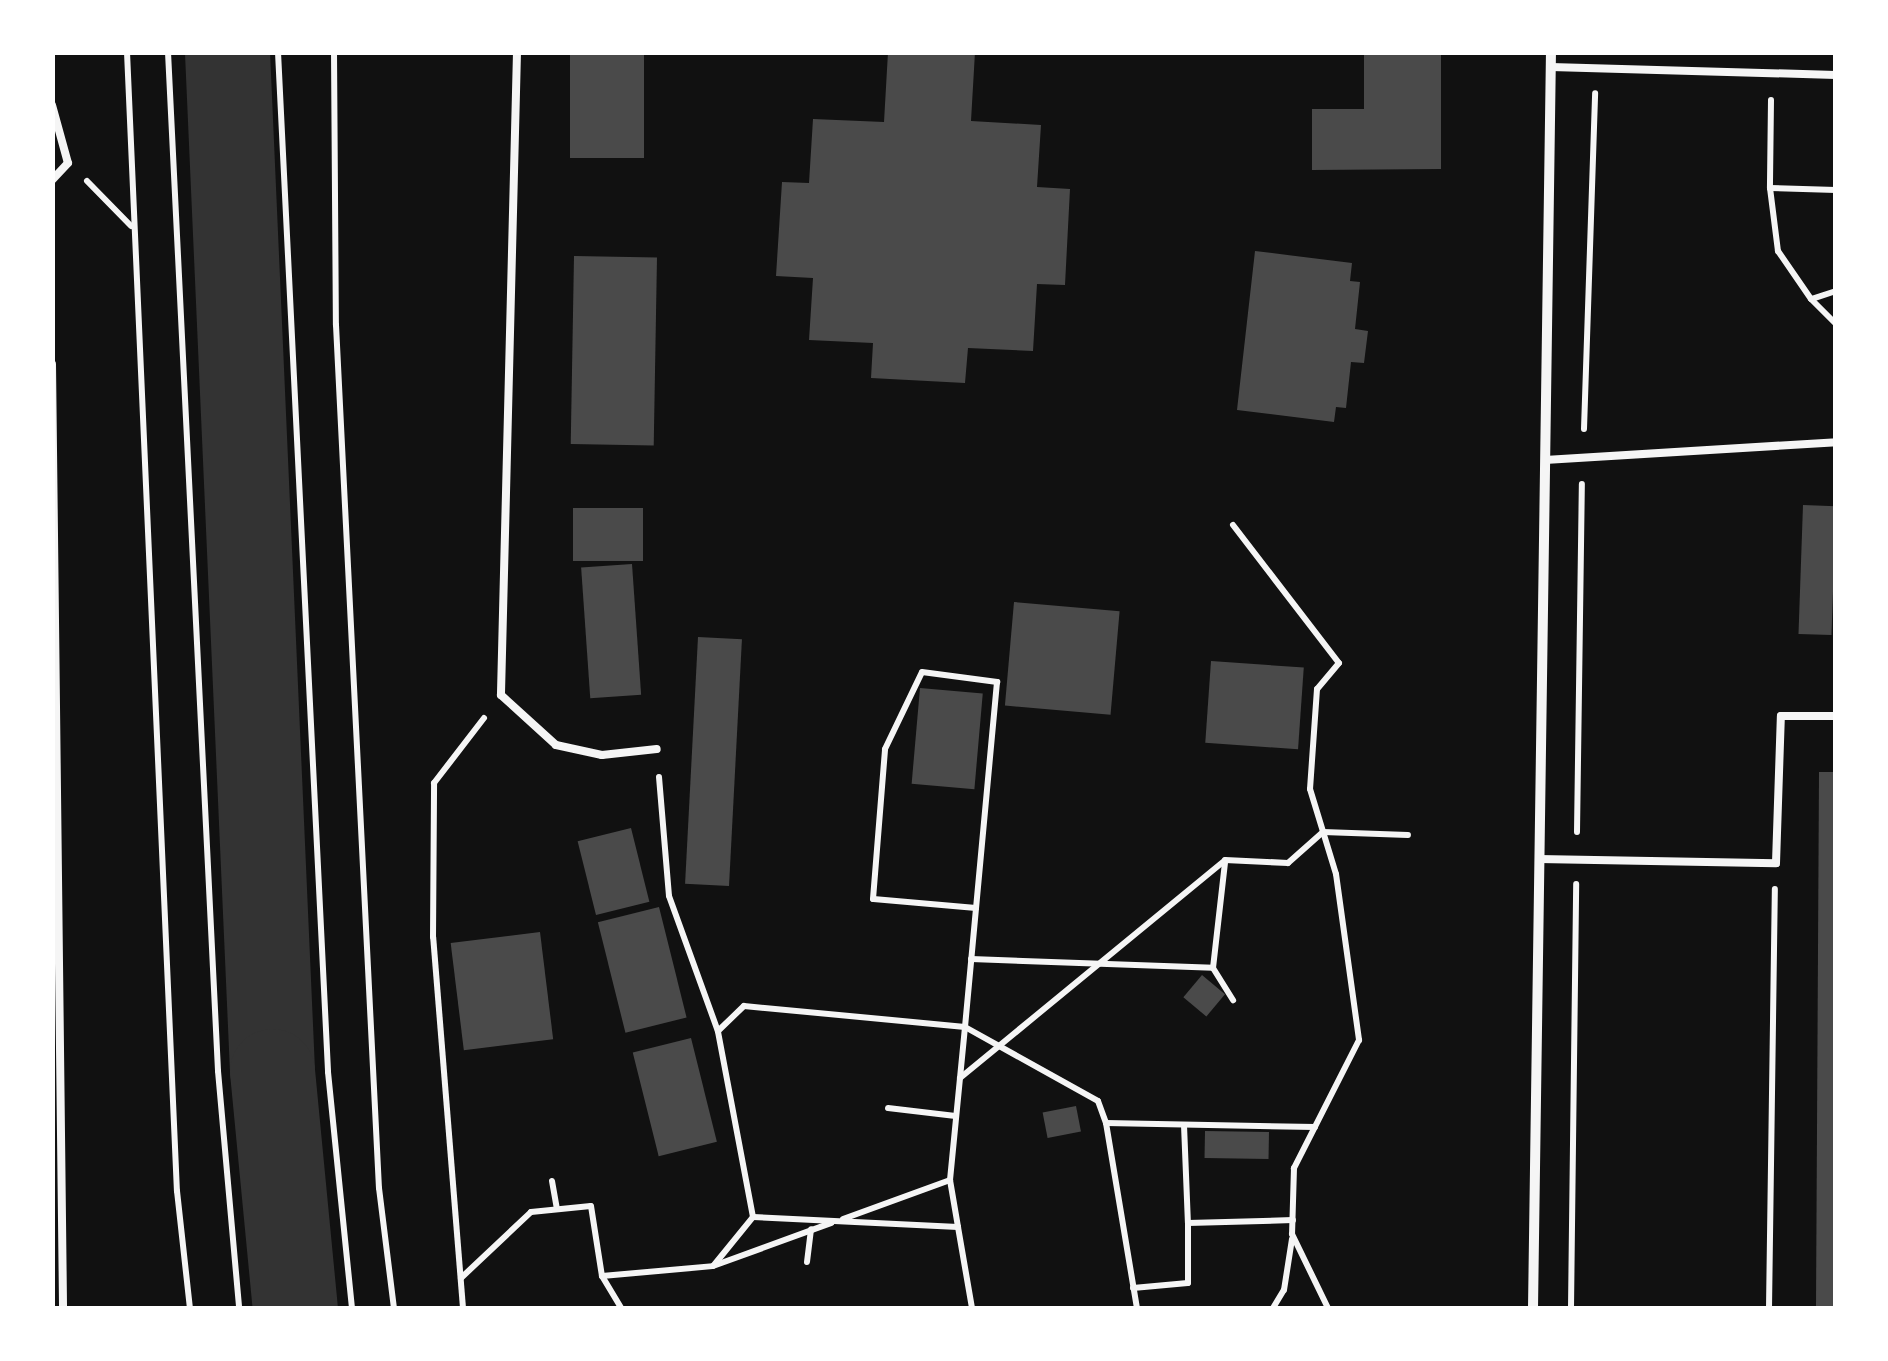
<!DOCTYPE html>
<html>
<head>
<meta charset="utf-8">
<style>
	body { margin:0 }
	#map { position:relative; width:1888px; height:1361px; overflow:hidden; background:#111; font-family:Inter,sans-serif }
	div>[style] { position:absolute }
	.river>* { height:85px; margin:-42.5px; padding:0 42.5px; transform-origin:42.5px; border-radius:42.5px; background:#333 }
	.building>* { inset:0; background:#4a4a4a; transform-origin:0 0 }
	.path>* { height:6px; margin:-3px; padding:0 3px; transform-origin:3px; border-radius:3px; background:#f5f5f5 }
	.service>* { height:8px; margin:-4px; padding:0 4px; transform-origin:4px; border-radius:4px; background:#f5f5f5 }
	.minor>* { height:10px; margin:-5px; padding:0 5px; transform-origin:5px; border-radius:5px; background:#f5f5f5 }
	span { translate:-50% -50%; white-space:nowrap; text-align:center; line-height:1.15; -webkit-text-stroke:8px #fff; paint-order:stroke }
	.frame { position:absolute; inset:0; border:55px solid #fff; pointer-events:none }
</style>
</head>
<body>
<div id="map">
	<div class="river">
		<div style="left:227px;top:52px;width:1020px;rotate:87.47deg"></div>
		<div style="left:272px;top:1071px;width:238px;rotate:84.5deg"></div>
	</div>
	<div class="building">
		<div style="left:570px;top:52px;width:74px;height:106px"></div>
		<div style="clip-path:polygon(888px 52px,975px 52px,971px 121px,1041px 125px,1037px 187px,1070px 189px,1065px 285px,1037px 284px,1033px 351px,968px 348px,965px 383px,871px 378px,873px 343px,809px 340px,813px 278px,776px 276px,782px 182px,809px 183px,813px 119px,884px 122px)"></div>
		<div style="clip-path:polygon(1364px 52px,1441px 52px,1441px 169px,1312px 170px,1312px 109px,1364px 109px)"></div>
		<div style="clip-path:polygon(1255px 251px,1352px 263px,1350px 281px,1360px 282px,1355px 329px,1368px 331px,1364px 363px,1351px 362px,1346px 408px,1336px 407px,1334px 422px,1237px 410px)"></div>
		<div style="left:574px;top:256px;width:83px;height:188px;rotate:1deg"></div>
		<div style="left:1803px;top:505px;width:33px;height:129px;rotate:2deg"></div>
		<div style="left:573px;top:508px;width:70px;height:53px"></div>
		<div style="left:632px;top:564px;width:131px;height:51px;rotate:86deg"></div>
		<div style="left:1014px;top:602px;width:106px;height:104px;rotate:5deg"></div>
		<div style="left:698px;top:637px;width:44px;height:247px;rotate:3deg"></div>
		<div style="left:1211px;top:661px;width:93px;height:82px;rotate:4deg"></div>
		<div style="left:920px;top:688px;width:63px;height:96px;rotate:5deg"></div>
		<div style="clip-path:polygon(1819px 772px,1836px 772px,1836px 1308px,1816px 1308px)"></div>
		<div style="left:631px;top:828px;width:76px;height:55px;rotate:76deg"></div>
		<div style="left:659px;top:907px;width:114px;height:63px;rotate:76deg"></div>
		<div style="left:540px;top:932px;width:108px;height:90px;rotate:83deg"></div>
		<div style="left:1202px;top:975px;width:30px;height:29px;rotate:40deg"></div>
		<div style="left:691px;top:1038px;width:107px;height:60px;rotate:76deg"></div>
		<div style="left:1076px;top:1106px;width:26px;height:34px;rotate:79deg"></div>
		<div style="left:1205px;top:1131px;width:64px;height:27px;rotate:1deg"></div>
	</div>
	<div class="path">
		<div style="left:127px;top:52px;width:1140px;rotate:87.49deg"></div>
		<div style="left:177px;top:1191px;width:118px;rotate:83.7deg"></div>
		<div style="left:168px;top:52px;width:1020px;rotate:87.19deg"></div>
		<div style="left:218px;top:1071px;width:238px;rotate:84.9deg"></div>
		<div style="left:278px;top:52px;width:1021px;rotate:87.19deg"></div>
		<div style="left:328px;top:1072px;width:237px;rotate:84.2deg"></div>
		<div style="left:334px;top:52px;width:273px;rotate:89.6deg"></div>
		<div style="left:336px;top:325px;width:864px;rotate:87.15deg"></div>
		<div style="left:379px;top:1188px;width:121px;rotate:82.9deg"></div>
		<div style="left:916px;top:52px;width:60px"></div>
		<div style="left:1771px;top:100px;width:88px;rotate:90.7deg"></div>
		<div style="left:1770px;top:188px;width:66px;rotate:1.7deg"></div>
		<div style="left:87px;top:181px;width:63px;rotate:45.6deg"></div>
		<div style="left:1770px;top:188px;width:64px;rotate:82.8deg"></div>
		<div style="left:1778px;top:251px;width:58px;rotate:55.5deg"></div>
		<div style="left:1836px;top:291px;width:26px;rotate:162deg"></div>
		<div style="left:1811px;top:299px;width:35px;rotate:45deg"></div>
		<div style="left:1584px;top:429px;width:336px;rotate:-88.1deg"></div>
		<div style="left:1233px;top:525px;width:174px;rotate:52.5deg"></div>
		<div style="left:1339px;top:663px;width:34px;rotate:130deg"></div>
		<div style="left:1317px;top:689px;width:100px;rotate:94deg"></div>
		<div style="left:1310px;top:789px;width:89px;rotate:73deg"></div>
		<div style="left:1336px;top:874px;width:168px;rotate:82.1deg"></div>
		<div style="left:1359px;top:1040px;width:144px;rotate:116.9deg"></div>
		<div style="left:1294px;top:1168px;width:66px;rotate:91.7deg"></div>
		<div style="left:1292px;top:1234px;width:82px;rotate:64.1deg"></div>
		<div style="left:659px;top:777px;width:119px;rotate:85.2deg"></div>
		<div style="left:669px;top:896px;width:144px;rotate:70.1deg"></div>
		<div style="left:1577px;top:832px;width:348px;rotate:-89.2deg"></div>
		<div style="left:976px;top:908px;width:103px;rotate:-175deg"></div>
		<div style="left:873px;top:899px;width:150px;rotate:-85.4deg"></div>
		<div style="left:885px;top:749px;width:85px;rotate:-64.3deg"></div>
		<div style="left:922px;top:672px;width:76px;rotate:7.6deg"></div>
		<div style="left:997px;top:682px;width:346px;rotate:95.3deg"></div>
		<div style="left:965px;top:1027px;width:152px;rotate:29.1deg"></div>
		<div style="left:1098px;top:1101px;width:23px;rotate:70deg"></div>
		<div style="left:1106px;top:1123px;width:209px;rotate:1.1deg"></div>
		<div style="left:971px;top:959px;width:242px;rotate:2.1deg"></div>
		<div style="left:1213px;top:968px;width:107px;rotate:-83.5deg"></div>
		<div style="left:1213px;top:968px;width:38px;rotate:58deg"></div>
		<div style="left:960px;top:1078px;width:343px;rotate:-39.4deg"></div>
		<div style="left:1225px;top:860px;width:63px;rotate:2.7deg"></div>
		<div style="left:1288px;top:863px;width:47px;rotate:-41.5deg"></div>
		<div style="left:1323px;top:832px;width:85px;rotate:2deg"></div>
		<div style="left:888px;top:1108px;width:68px;rotate:6.7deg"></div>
		<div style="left:1106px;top:1123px;width:188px;rotate:80.5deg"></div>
		<div style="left:1184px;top:1125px;width:98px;rotate:87.7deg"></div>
		<div style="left:1188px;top:1223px;width:105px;rotate:-1.6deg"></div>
		<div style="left:552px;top:1181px;width:28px;rotate:80deg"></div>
		<div style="left:843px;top:1219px;width:114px;rotate:-20deg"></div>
		<div style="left:958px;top:1227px;width:205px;rotate:-177.2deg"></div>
		<div style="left:753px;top:1217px;width:189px;rotate:-100.7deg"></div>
		<div style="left:718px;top:1031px;width:36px;rotate:-44deg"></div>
		<div style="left:744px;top:1006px;width:222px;rotate:5.4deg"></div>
		<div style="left:965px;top:1027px;width:154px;rotate:95.6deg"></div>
		<div style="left:950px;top:1180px;width:48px;rotate:80.3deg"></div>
		<div style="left:958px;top:1227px;width:82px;rotate:80.2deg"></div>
		<div style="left:807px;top:1262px;width:33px;rotate:-83deg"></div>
		<div style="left:714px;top:1265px;width:62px;rotate:-50.9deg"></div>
		<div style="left:602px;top:1276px;width:37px;rotate:59deg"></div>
		<div style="left:461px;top:1278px;width:96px;rotate:-43.3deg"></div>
		<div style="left:531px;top:1212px;width:60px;rotate:-5.7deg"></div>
		<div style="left:591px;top:1206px;width:71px;rotate:81.1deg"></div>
		<div style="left:602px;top:1276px;width:111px;rotate:-5.1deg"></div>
		<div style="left:713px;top:1266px;width:126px;rotate:-20deg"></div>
		<div style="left:1133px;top:1288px;width:55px;rotate:-5.2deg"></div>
		<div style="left:1188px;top:1283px;width:60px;rotate:-90deg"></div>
		<div style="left:463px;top:1308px;width:372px;rotate:-94.6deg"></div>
		<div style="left:433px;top:937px;width:154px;rotate:-89.6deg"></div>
		<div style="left:434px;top:783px;width:82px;rotate:-52.4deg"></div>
		<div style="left:1273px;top:1308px;width:21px;rotate:-59deg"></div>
		<div style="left:1284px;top:1290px;width:52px;rotate:-81.1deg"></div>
		<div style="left:1571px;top:1308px;width:424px;rotate:-89.3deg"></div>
		<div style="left:1769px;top:1308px;width:419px;rotate:-89.2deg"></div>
	</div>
	<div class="service">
		<div style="left:517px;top:52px;width:643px;rotate:91.43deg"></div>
		<div style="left:501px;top:695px;width:74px;rotate:42.3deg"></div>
		<div style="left:556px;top:745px;width:47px;rotate:12.3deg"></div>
		<div style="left:602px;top:755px;width:55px;rotate:-6.2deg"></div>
		<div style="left:1551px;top:67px;width:285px;rotate:1.6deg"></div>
		<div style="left:52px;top:105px;width:60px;rotate:74.6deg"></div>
		<div style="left:68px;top:163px;width:23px;rotate:133deg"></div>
		<div style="left:52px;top:364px;width:944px;rotate:89.33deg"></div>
		<div style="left:1545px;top:460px;width:292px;rotate:-3.5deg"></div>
		<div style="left:1539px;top:859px;width:237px;rotate:1deg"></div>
		<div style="left:1776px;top:863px;width:147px;rotate:-88.1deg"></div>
		<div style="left:1781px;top:716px;width:55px"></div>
	</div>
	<div class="minor">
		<div style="left:1533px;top:1308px;width:1256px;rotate:-89.18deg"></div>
	</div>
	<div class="frame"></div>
</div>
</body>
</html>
